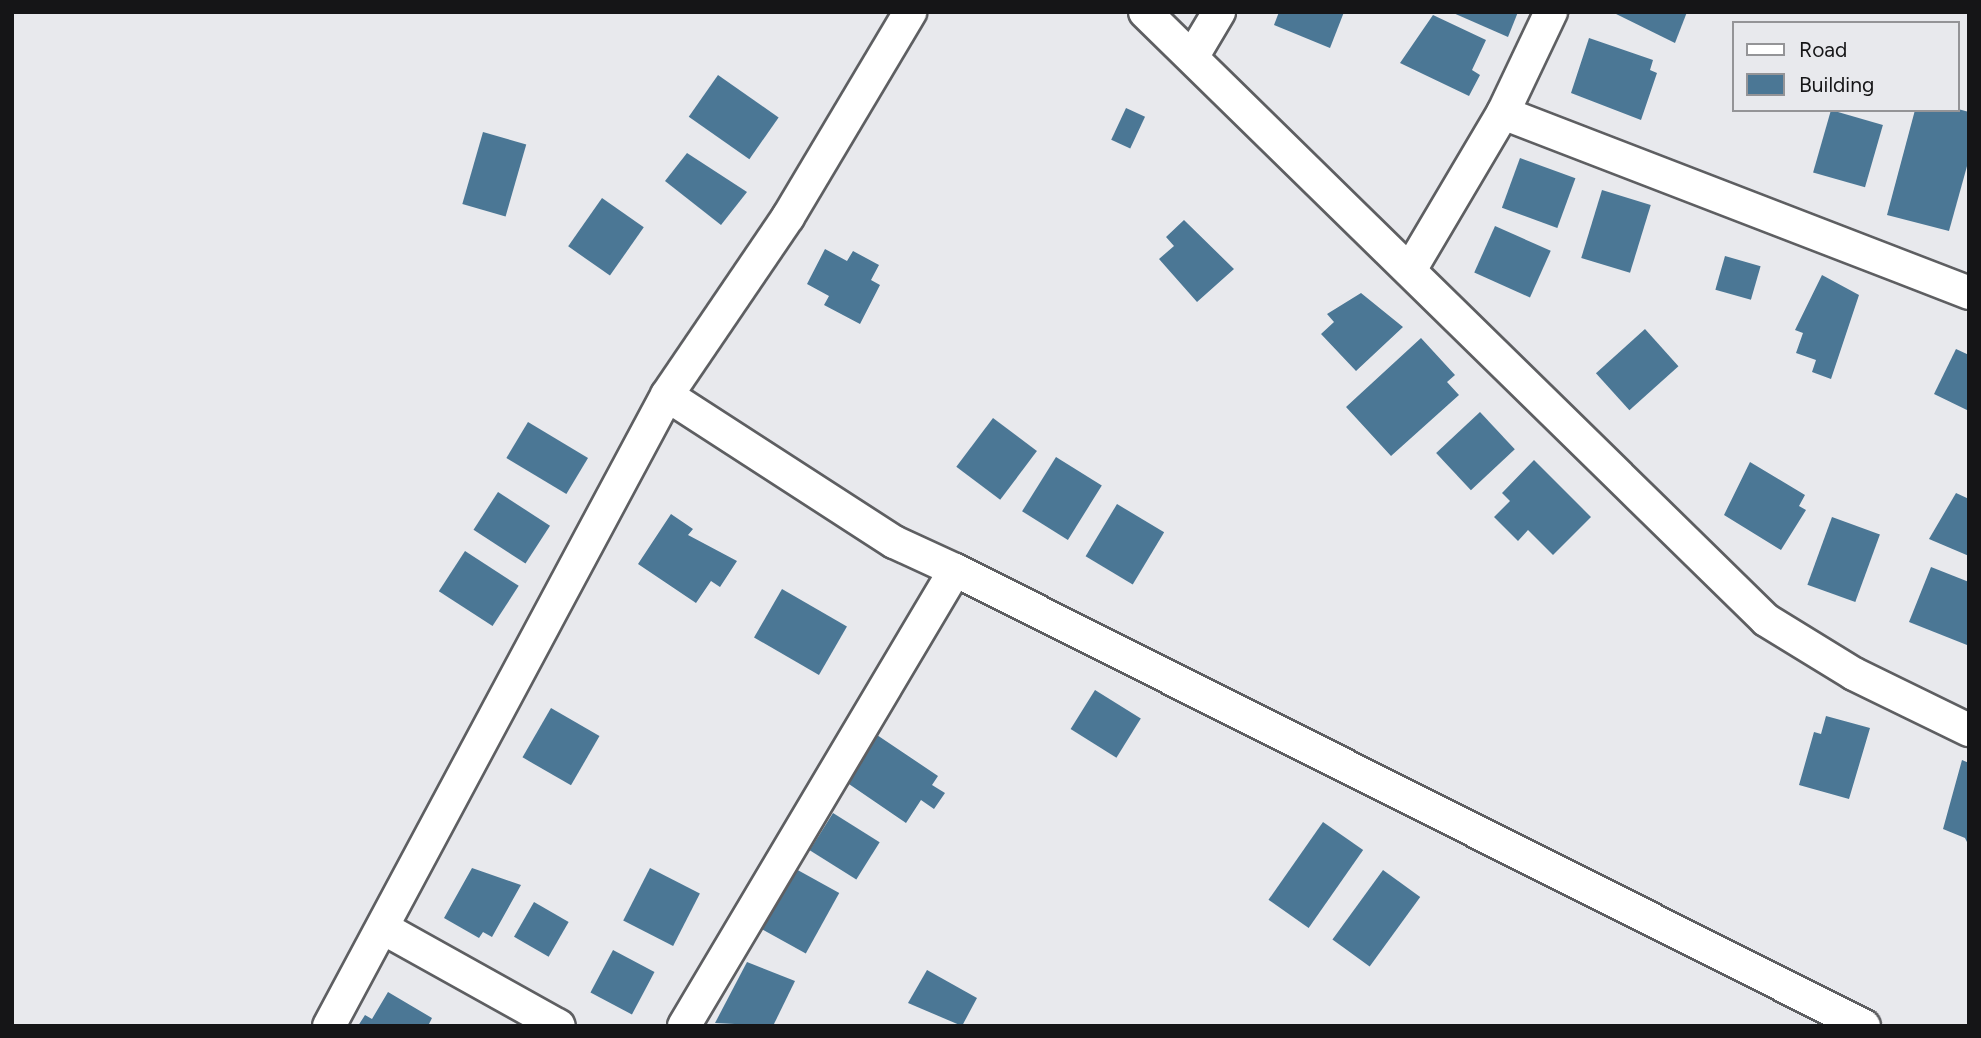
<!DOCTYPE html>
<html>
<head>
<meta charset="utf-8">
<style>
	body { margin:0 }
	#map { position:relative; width:1981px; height:1038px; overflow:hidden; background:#e8e9ed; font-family:Figtree,sans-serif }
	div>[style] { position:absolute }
	.building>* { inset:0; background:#4b7795; transform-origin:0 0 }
	.roads { filter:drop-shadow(2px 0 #5e5f62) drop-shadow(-2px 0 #5e5f62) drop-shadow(0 2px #5e5f62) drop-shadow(0 -2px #5e5f62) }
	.street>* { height:32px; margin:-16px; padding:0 16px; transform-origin:16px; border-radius:16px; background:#fff }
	span { translate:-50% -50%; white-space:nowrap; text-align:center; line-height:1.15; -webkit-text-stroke:5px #e8e9ed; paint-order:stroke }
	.frame { position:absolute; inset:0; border:14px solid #151517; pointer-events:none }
	.legend { position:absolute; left:1732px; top:21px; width:228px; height:91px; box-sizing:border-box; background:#e8e9ed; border:2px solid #949497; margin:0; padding:9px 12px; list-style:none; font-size:21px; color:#151517 }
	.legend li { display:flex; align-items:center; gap:14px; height:35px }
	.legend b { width:35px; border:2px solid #949497 }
</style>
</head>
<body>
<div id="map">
	<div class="building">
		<div style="clip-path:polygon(1279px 12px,1344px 12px,1330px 48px,1274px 25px)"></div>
		<div style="clip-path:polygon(1451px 12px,1518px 12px,1508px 37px)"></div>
		<div style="clip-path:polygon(1612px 12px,1687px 12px,1675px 43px)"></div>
		<div style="clip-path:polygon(1433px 15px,1486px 40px,1472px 70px,1480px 75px,1469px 96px,1400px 63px)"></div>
		<div style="clip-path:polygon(1589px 38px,1653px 60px,1650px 70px,1657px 73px,1641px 120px,1571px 93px)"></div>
		<div style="left:718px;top:75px;width:74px;height:51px;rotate:35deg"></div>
		<div style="left:1126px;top:108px;width:21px;height:35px;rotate:25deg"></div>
		<div style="clip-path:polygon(1958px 109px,1969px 112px,1969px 159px,1949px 231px,1887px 215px,1915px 110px)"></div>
		<div style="left:1831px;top:110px;width:54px;height:65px;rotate:16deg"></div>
		<div style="left:483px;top:132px;width:45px;height:75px;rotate:16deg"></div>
		<div style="clip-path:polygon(687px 153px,747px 192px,721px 225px,665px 181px)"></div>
		<div style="left:1520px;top:158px;width:59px;height:53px;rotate:20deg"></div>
		<div style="left:1602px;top:190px;width:51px;height:71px;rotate:17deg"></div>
		<div style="left:602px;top:198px;width:51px;height:59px;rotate:35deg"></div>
		<div style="clip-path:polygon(1184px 220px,1234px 269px,1197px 302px,1159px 259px,1174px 246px,1166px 237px)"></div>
		<div style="left:1495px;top:226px;width:61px;height:51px;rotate:24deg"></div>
		<div style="clip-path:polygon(825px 249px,847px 261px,853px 251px,879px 265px,871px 280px,880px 285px,860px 324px,824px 305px,829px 296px,807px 284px)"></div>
		<div style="left:1725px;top:256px;width:37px;height:35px;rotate:16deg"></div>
		<div style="clip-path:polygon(1822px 275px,1859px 295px,1831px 379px,1812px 372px,1816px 360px,1796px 353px,1803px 333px,1795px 330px)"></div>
		<div style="clip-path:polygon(1361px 293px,1403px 327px,1356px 371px,1321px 334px,1334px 322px,1327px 314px)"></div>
		<div style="left:1645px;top:329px;width:50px;height:66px;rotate:48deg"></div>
		<div style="clip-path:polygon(1421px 338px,1455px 375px,1447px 382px,1459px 395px,1391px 456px,1346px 407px)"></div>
		<div style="clip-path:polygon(1956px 349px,1969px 355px,1969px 411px,1934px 394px)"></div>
		<div style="left:1480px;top:412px;width:51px;height:60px;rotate:47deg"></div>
		<div style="left:993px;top:418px;width:55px;height:61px;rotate:37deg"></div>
		<div style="left:528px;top:422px;width:70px;height:42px;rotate:31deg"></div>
		<div style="left:1056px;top:457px;width:54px;height:64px;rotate:32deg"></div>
		<div style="clip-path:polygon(1534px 460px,1591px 517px,1553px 555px,1528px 530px,1518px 541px,1494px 517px,1510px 501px,1502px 493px)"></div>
		<div style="clip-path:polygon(1750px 462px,1805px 495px,1799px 506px,1806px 510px,1781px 550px,1724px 515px)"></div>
		<div style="left:498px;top:492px;width:62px;height:45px;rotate:33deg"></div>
		<div style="clip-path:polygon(1956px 493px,1969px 499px,1969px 556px,1929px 539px)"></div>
		<div style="left:1117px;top:504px;width:55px;height:61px;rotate:31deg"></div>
		<div style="clip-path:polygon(671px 514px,693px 529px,688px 535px,737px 561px,720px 587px,711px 581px,696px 603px,638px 564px)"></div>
		<div style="left:1832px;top:517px;width:51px;height:72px;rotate:20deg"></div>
		<div style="left:465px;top:551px;width:64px;height:48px;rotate:33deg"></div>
		<div style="clip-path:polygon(1931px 567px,1969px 582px,1967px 645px,1909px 622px)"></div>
		<div style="left:782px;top:589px;width:75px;height:56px;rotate:30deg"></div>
		<div style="left:1095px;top:690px;width:54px;height:46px;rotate:32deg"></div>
		<div style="left:551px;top:708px;width:56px;height:57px;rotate:30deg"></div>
		<div style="clip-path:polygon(1826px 716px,1870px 728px,1849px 799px,1799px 785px,1814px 732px,1821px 734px)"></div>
		<div style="clip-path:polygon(877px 735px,938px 776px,932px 785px,945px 793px,934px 809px,921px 800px,906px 823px,846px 782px)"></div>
		<div style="clip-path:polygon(1962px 760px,1969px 763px,1969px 846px,1965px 838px,1943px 829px)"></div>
		<div style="left:833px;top:813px;width:55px;height:44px;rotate:32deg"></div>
		<div style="left:1323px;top:822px;width:49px;height:95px;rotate:35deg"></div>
		<div style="left:785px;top:863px;width:62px;height:69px;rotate:29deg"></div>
		<div style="clip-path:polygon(472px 868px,521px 885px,492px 937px,483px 932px,479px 938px,444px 918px)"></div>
		<div style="left:650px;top:868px;width:56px;height:59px;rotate:27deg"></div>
		<div style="left:1383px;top:870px;width:46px;height:86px;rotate:36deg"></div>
		<div style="left:534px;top:902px;width:40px;height:40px;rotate:30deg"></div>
		<div style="left:613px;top:950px;width:47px;height:48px;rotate:28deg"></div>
		<div style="clip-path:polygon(747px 962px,795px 981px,773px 1026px,715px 1023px)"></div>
		<div style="clip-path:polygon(927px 970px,977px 998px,962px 1026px,908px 1003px)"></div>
		<div style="clip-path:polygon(388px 992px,432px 1018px,428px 1026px,358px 1026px,365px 1015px,372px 1019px)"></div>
	</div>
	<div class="roads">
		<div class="street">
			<div style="left:1145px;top:12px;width:869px;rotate:44.39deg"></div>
			<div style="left:1766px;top:620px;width:103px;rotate:31.5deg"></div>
			<div style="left:1854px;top:674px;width:128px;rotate:26deg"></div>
			<div style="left:1194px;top:54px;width:49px;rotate:-59.2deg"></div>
			<div style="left:1503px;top:113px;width:500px;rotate:21.1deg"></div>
			<div style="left:1410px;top:270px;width:182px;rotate:-59.4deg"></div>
			<div style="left:1503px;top:113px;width:112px;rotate:-64.6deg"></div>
			<div style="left:955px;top:570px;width:1017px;rotate:26.64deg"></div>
			<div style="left:383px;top:928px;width:201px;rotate:29.1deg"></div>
			<div style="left:329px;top:1026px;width:716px;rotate:-61.82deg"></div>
			<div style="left:684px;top:1026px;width:530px;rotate:-59.28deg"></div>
			<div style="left:955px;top:570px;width:67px;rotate:-155.3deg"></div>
			<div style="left:894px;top:542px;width:270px;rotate:-147.1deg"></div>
			<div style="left:667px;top:395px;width:215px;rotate:-55.8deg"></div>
			<div style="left:788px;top:217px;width:239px;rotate:-59.2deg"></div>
		</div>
	</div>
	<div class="frame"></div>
	<ul class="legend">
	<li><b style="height:9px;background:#fff"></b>Road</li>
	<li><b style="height:19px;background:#4b7795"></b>Building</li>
	</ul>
</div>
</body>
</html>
